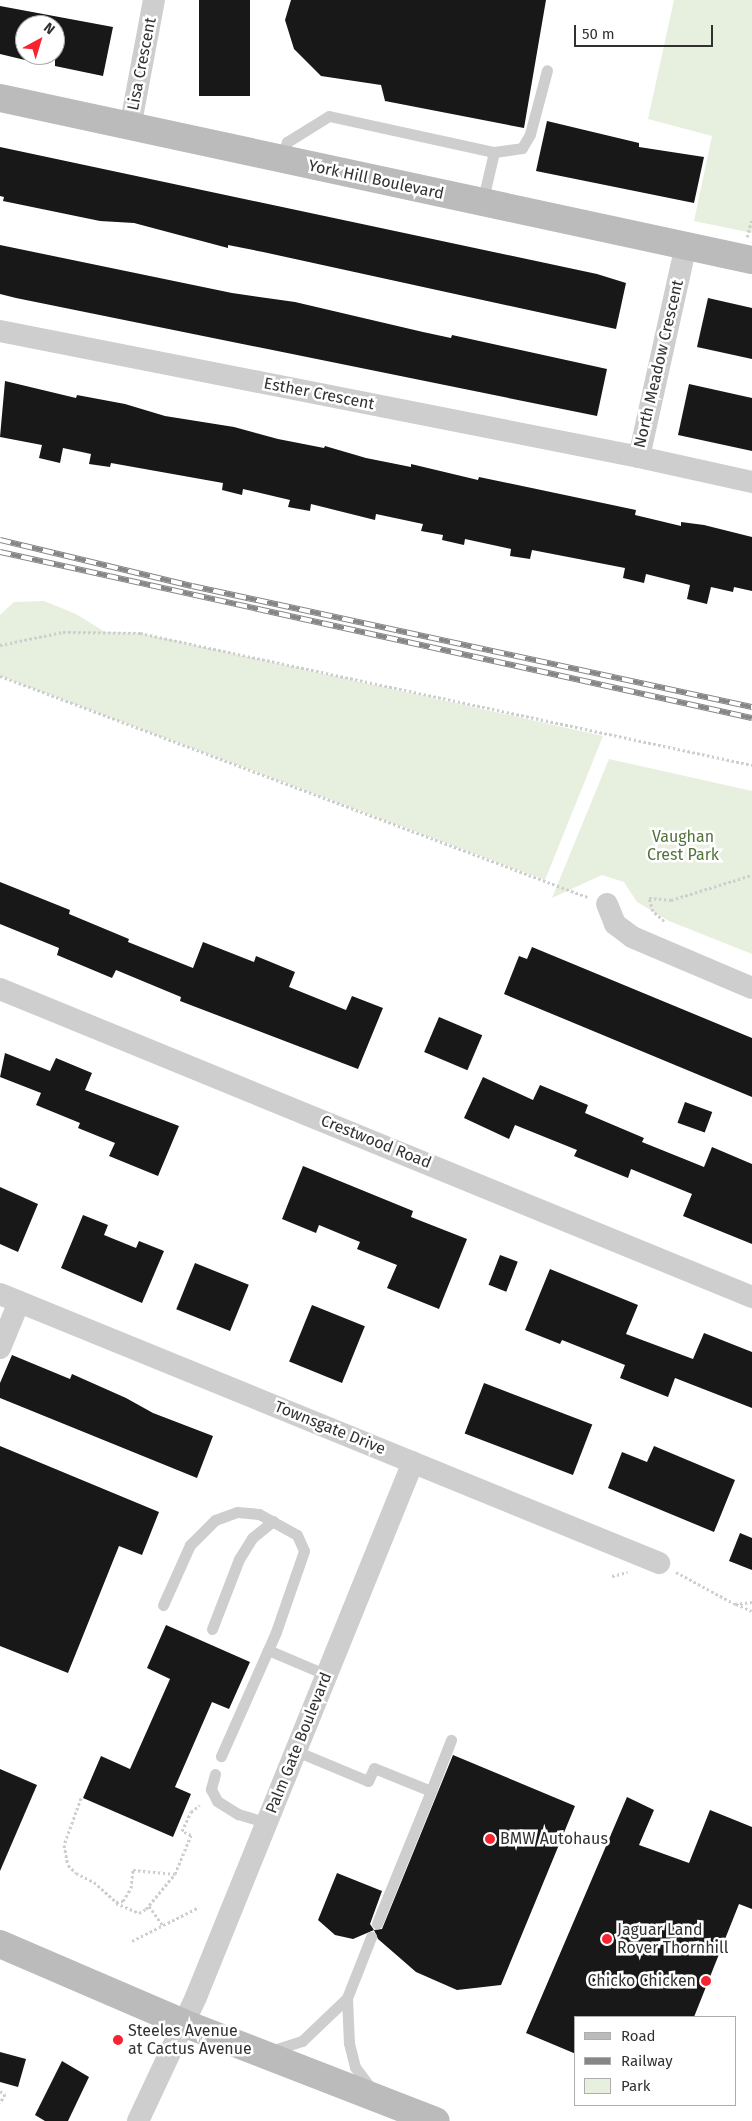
<!DOCTYPE html>
<html>
<head>
<meta charset="utf-8">
<style>
	body { margin:0 }
	#map { position:relative; width:752px; height:2121px; overflow:hidden; background:#fff; font-family:"Fira Sans",sans-serif }
	div>[style] { position:absolute }
	.green>* { inset:0; background:#e7efde }
	.building>* { inset:0; background:#181818; transform-origin:0 0 }
	.path>* { height:3px; margin-top:-1.5px; transform-origin:0; background:repeating-linear-gradient(90deg,#cecece 0 2.5px,transparent 0 5px) }
	.lane>* { height:11px; margin:-5.5px; padding:0 5.5px; transform-origin:5.5px; border-radius:5.5px; background:#cecece }
	.street>* { height:22px; margin:-11px; padding:0 11px; transform-origin:11px; border-radius:11px; background:#cecece }
	.secondary>* { height:28px; margin:-14px; padding:0 14px; transform-origin:14px; border-radius:14px; background:#bbb }
	.rail>* { height:5.5px; margin-top:-2.75px; transform-origin:0; background:repeating-linear-gradient(90deg,#fff 0 11px,#868686 0 22px); box-sizing:border-box; border-block:1px solid #868686 }
	.dots>* { width:14px; height:14px; translate:-50% -50%; box-sizing:border-box; border:2px solid #fff; border-radius:50% }
	span { translate:-50% -50%; white-space:nowrap; text-align:center; line-height:1.15; -webkit-text-stroke:5px #fff; paint-order:stroke }
	.street-label { font-size:16px; color:#313131 }
	.park-label { font-size:16px; color:#527239 }
	.poi-label { font-size:16px; color:#313131 }
	.left { translate:0 -50%; text-align:left }
	.right { translate:-100% -50%; text-align:right }
	.legend { position:absolute; left:574px; top:2016px; width:162px; height:90px; box-sizing:border-box; background:#fff; border:1px solid #adadad; margin:0; padding:6px 9px; list-style:none; font-size:15px; color:#313131 }
	.legend li { display:flex; align-items:center; gap:10px; height:25px }
	.legend b { width:25px; border:1px solid #adadad }
	.north { position:absolute; left:15px; top:15px; width:50px; height:50px; box-sizing:border-box; background:#fff; border:1px solid #adadad; border-radius:50%; rotate:39deg; font-size:14px; font-weight:700; line-height:20px; text-align:center; color:#313131 }
	.north::after { content:''; display:block; margin:auto; width:18px; height:22px; background:#f72330; clip-path:polygon(50% 0,100% 100%,50% 72%,0 100%) }
	.scale { position:absolute; left:574px; top:25px; width:139px; height:22px; box-sizing:border-box; border:2px solid #313131; border-top:0; padding-left:6px; font-size:15px; line-height:18px; white-space:nowrap; color:#313131; -webkit-text-stroke:4px #fff; paint-order:stroke }
</style>
</head>
<body>
<div id="map">
	<div class="green">
		<div style="clip-path:polygon(674px 0,752px 0,752px 233px,694px 221px,712px 136px,648px 119px)"></div>
		<div style="clip-path:polygon(44px 601px,76px 614px,105px 632px,140px 633px,603px 736px,545px 880px,0 676px,0 615px,14px 602px)"></div>
		<div style="clip-path:polygon(609px 759px,752px 791px,752px 954px,669px 921px,637px 902px,624px 882px,602px 875px,552px 898px)"></div>
	</div>
	<div class="building">
		<div style="left:199px;top:0;width:51px;height:96px"></div>
		<div style="clip-path:polygon(291px 0,546px 0,524px 128px,385px 101px,381px 85px,321px 76px,294px 49px,285px 20px)"></div>
		<div style="clip-path:polygon(0 6px,113px 27px,103px 76px,55px 66px,55px 25px,25px 25px,25px 60px,0 54px)"></div>
		<div style="clip-path:polygon(547px 121px,639px 143px,639px 147px,704px 157px,694px 203px,536px 171px)"></div>
		<div style="clip-path:polygon(0 147px,597px 274px,626px 283px,616px 329px,263px 252px,228px 245px,228px 248px,134px 223px,100px 221px,3px 201px,4px 197px,0 196px)"></div>
		<div style="clip-path:polygon(0 245px,232px 293px,295px 302px,423px 332px,451px 338px,452px 335px,607px 369px,597px 416px,16px 298px,0 294px)"></div>
		<div style="clip-path:polygon(708px 298px,752px 308px,752px 359px,697px 347px)"></div>
		<div style="clip-path:polygon(5px 381px,76px 398px,77px 395px,125px 404px,165px 416px,234px 427px,278px 439px,324px 448px,325px 446px,366px 458px,411px 467px,411px 464px,478px 480px,479px 477px,636px 510px,635px 515px,681px 526px,681px 522px,704px 525px,752px 537px,752px 591px,734px 587px,733px 592px,711px 587px,707px 604px,687px 599px,690px 585px,646px 574px,644px 583px,623px 578px,625px 568px,532px 550px,530px 559px,510px 556px,511px 549px,465px 539px,464px 545px,442px 540px,443px 535px,421px 531px,423px 524px,376px 514px,375px 520px,311px 504px,310px 511px,288px 507px,290px 500px,243px 489px,242px 495px,222px 490px,223px 483px,111px 463px,110px 467px,89px 464px,91px 454px,63px 448px,60px 463px,39px 458px,42px 445px,0 437px)"></div>
		<div style="clip-path:polygon(689px 384px,752px 398px,752px 451px,678px 435px)"></div>
		<div style="clip-path:polygon(0 882px,70px 910px,69px 914px,129px 939px,128px 942px,193px 968px,203px 942px,254px 962px,256px 956px,295px 972px,289px 987px,346px 1010px,352px 996px,383px 1008px,358px 1069px,180px 1001px,181px 997px,116px 970px,112px 978px,57px 955px,59px 948px,0 924px)"></div>
		<div style="clip-path:polygon(532px 947px,752px 1038px,752px 1097px,504px 994px,519px 956px,527px 959px)"></div>
		<div style="left:439px;top:1017px;width:47px;height:38px;rotate:23deg"></div>
		<div style="clip-path:polygon(5px 1053px,50px 1071px,56px 1058px,92px 1073px,85px 1090px,179px 1126px,158px 1176px,109px 1156px,115px 1143px,78px 1128px,80px 1123px,36px 1105px,41px 1093px,0 1077px)"></div>
		<div style="clip-path:polygon(483px 1077px,533px 1100px,540px 1085px,588px 1105px,585px 1113px,644px 1138px,642px 1142px,704px 1167px,712px 1147px,752px 1164px,752px 1244px,683px 1216px,692px 1194px,631px 1169px,628px 1178px,574px 1156px,577px 1150px,515px 1125px,509px 1139px,464px 1118px)"></div>
		<div style="left:685px;top:1102px;width:29px;height:22px;rotate:20deg"></div>
		<div style="clip-path:polygon(303px 1166px,413px 1211px,411px 1217px,467px 1239px,439px 1309px,387px 1288px,397px 1265px,357px 1249px,360px 1242px,319px 1225px,316px 1233px,282px 1219px)"></div>
		<div style="clip-path:polygon(0 1187px,38px 1204px,18px 1252px,0 1244px)"></div>
		<div style="clip-path:polygon(83px 1215px,108px 1225px,104px 1235px,136px 1248px,139px 1241px,164px 1251px,142px 1303px,61px 1268px)"></div>
		<div style="left:500px;top:1255px;width:19px;height:32px;rotate:21deg"></div>
		<div style="left:195px;top:1263px;width:58px;height:50px;rotate:22deg"></div>
		<div style="clip-path:polygon(550px 1269px,638px 1305px,626px 1334px,693px 1359px,704px 1333px,752px 1352px,752px 1408px,675px 1378px,668px 1397px,620px 1378px,625px 1365px,562px 1340px,560px 1344px,525px 1330px)"></div>
		<div style="left:312px;top:1305px;width:57px;height:61px;rotate:22deg"></div>
		<div style="clip-path:polygon(12px 1355px,70px 1379px,72px 1374px,126px 1398px,153px 1413px,213px 1436px,197px 1478px,0 1398px,0 1383px)"></div>
		<div style="left:484px;top:1383px;width:116px;height:54px;rotate:21deg"></div>
		<div style="clip-path:polygon(0 1446px,159px 1512px,142px 1555px,119px 1546px,68px 1673px,0 1646px)"></div>
		<div style="clip-path:polygon(654px 1446px,735px 1480px,714px 1532px,608px 1488px,622px 1452px,647px 1462px)"></div>
		<div style="clip-path:polygon(740px 1533px,752px 1538px,752px 1570px,729px 1561px)"></div>
		<div style="clip-path:polygon(166px 1625px,250px 1662px,229px 1709px,212px 1702px,175px 1787px,191px 1794px,173px 1837px,83px 1798px,101px 1756px,130px 1769px,170px 1679px,147px 1668px)"></div>
		<div style="clip-path:polygon(453px 1755px,575px 1806px,501px 1985px,457px 1990px,416px 1972px,378px 1939px,374px 1930px,353px 1939px,335px 1935px,318px 1920px,337px 1873px,382px 1891px,370px 1924px,374px 1930px,382px 1929px)"></div>
		<div style="clip-path:polygon(0 1769px,37px 1785px,0 1871px)"></div>
		<div style="clip-path:polygon(627px 1797px,654px 1810px,639px 1845px,689px 1863px,710px 1810px,752px 1827px,752px 1909px,739px 1904px,694px 2017px,576px 2017px,576px 2054px,526px 2033px)"></div>
		<div style="clip-path:polygon(0 2052px,26px 2059px,18px 2087px,0 2082px)"></div>
		<div style="clip-path:polygon(62px 2061px,89px 2077px,68px 2121px,45px 2121px,35px 2115px)"></div>
	</div>
	<div class="path">
		<div style="left:747px;top:237px;width:19px;rotate:-74deg"></div>
		<div style="left:0;top:645px;width:64px;rotate:-11.7deg"></div>
		<div style="left:63px;top:632px;width:77px;rotate:0.7deg"></div>
		<div style="left:140px;top:633px;width:626px;rotate:12.17deg"></div>
		<div style="left:0;top:676px;width:630px;rotate:20.62deg"></div>
		<div style="left:664px;top:921px;width:15px;rotate:-138deg"></div>
		<div style="left:653px;top:911px;width:14px;rotate:-107deg"></div>
		<div style="left:649px;top:898px;width:22px;rotate:5deg"></div>
		<div style="left:671px;top:900px;width:85px;rotate:-17.2deg"></div>
		<div style="left:676px;top:1572px;width:67px;rotate:28.5deg"></div>
		<div style="left:735px;top:1604px;width:17px;rotate:-7deg"></div>
		<div style="left:612px;top:1576px;width:16px;rotate:-14deg"></div>
		<div style="left:736px;top:1604px;width:17px;rotate:24deg"></div>
		<div style="left:81px;top:1798px;width:50px;rotate:109.9deg"></div>
		<div style="left:64px;top:1845px;width:20px;rotate:79deg"></div>
		<div style="left:68px;top:1865px;width:11px;rotate:45deg"></div>
		<div style="left:76px;top:1873px;width:20px;rotate:27deg"></div>
		<div style="left:94px;top:1882px;width:30px;rotate:42deg"></div>
		<div style="left:116px;top:1902px;width:7px;rotate:-8deg"></div>
		<div style="left:123px;top:1901px;width:15px;rotate:-58deg"></div>
		<div style="left:131px;top:1888px;width:18px;rotate:-84deg"></div>
		<div style="left:133px;top:1870px;width:42px;rotate:5.4deg"></div>
		<div style="left:175px;top:1874px;width:42px;rotate:-67.7deg"></div>
		<div style="left:191px;top:1835px;width:10px;rotate:-156deg"></div>
		<div style="left:182px;top:1831px;width:21px;rotate:-65deg"></div>
		<div style="left:191px;top:1812px;width:11px;rotate:-38deg"></div>
		<div style="left:116px;top:1903px;width:25px;rotate:23deg"></div>
		<div style="left:139px;top:1913px;width:8px;rotate:-30deg"></div>
		<div style="left:146px;top:1909px;width:45px;rotate:-50.4deg"></div>
		<div style="left:149px;top:1906px;width:24px;rotate:55deg"></div>
		<div style="left:132px;top:1941px;width:75px;rotate:-26.9deg"></div>
		<div style="left:0;top:2091px;width:6px;rotate:31deg"></div>
		<div style="left:5px;top:2094px;width:10px;rotate:119deg"></div>
	</div>
	<div class="lane">
		<div style="left:494px;top:152px;width:28px;rotate:-8deg"></div>
		<div style="left:522px;top:148px;width:16px;rotate:-60deg"></div>
		<div style="left:530px;top:134px;width:66px;rotate:-75.1deg"></div>
		<div style="left:281px;top:159px;width:18px;rotate:-71deg"></div>
		<div style="left:287px;top:142px;width:49px;rotate:-31.8deg"></div>
		<div style="left:329px;top:116px;width:169px;rotate:12.3deg"></div>
		<div style="left:494px;top:152px;width:52px;rotate:103.2deg"></div>
		<div style="left:163px;top:1605px;width:66px;rotate:-65.8deg"></div>
		<div style="left:190px;top:1545px;width:35px;rotate:-45deg"></div>
		<div style="left:215px;top:1520px;width:23px;rotate:-20deg"></div>
		<div style="left:237px;top:1512px;width:22px;rotate:5deg"></div>
		<div style="left:259px;top:1514px;width:43px;rotate:28.9deg"></div>
		<div style="left:297px;top:1535px;width:17px;rotate:66deg"></div>
		<div style="left:304px;top:1551px;width:86px;rotate:109.1deg"></div>
		<div style="left:276px;top:1632px;width:136px;rotate:113.9deg"></div>
		<div style="left:212px;top:1629px;width:75px;rotate:-68.9deg"></div>
		<div style="left:239px;top:1559px;width:25px;rotate:-58deg"></div>
		<div style="left:252px;top:1538px;width:27px;rotate:-39deg"></div>
		<div style="left:268px;top:1650px;width:64px;rotate:23deg"></div>
		<div style="left:296px;top:1751px;width:78px;rotate:22.6deg"></div>
		<div style="left:368px;top:1781px;width:14px;rotate:-65deg"></div>
		<div style="left:374px;top:1768px;width:61px;rotate:22deg"></div>
		<div style="left:431px;top:1791px;width:143px;rotate:112.2deg"></div>
		<div style="left:215px;top:1774px;width:16px;rotate:105deg"></div>
		<div style="left:211px;top:1789px;width:13px;rotate:63deg"></div>
		<div style="left:217px;top:1801px;width:25px;rotate:32deg"></div>
		<div style="left:238px;top:1814px;width:30px;rotate:17deg"></div>
		<div style="left:431px;top:1791px;width:55px;rotate:-68.6deg"></div>
		<div style="left:347px;top:1998px;width:45px;rotate:87.5deg"></div>
		<div style="left:349px;top:2043px;width:25px;rotate:76deg"></div>
		<div style="left:355px;top:2067px;width:30px;rotate:53deg"></div>
		<div style="left:271px;top:2051px;width:33px;rotate:-18deg"></div>
		<div style="left:302px;top:2041px;width:62px;rotate:-43.7deg"></div>
		<div style="left:347px;top:1998px;width:66px;rotate:-68.5deg"></div>
	</div>
	<div class="street">
		<div style="left:130px;top:128px;width:130px;rotate:-79.4deg"></div>
		<div style="left:686px;top:245px;width:217px;rotate:102.5deg"></div>
		<div style="left:639px;top:457px;width:116px;rotate:12.5deg"></div>
		<div style="left:0;top:331px;width:651px;rotate:11.15deg"></div>
		<div style="left:607px;top:904px;width:22px;rotate:68deg"></div>
		<div style="left:615px;top:924px;width:21px;rotate:37deg"></div>
		<div style="left:632px;top:937px;width:130px;rotate:23deg"></div>
		<div style="left:0;top:989px;width:813px;rotate:22.27deg"></div>
		<div style="left:0;top:1294px;width:712px;rotate:22.2deg"></div>
		<div style="left:0;top:1348px;width:50px;rotate:-67.6deg"></div>
		<div style="left:138px;top:2121px;width:137px;rotate:-64.9deg"></div>
		<div style="left:196px;top:1997px;width:577px;rotate:-67.92deg"></div>
	</div>
	<div class="secondary">
		<div style="left:0;top:98px;width:769px;rotate:12.16deg"></div>
		<div style="left:0;top:1944px;width:199px;rotate:23.3deg"></div>
		<div style="left:183px;top:2023px;width:271px;rotate:21.2deg"></div>
	</div>
	<div class="rail">
		<div style="left:0;top:540px;width:197px;rotate:13.5deg"></div>
		<div style="left:192px;top:586px;width:573px;rotate:12.19deg"></div>
		<div style="left:0;top:552px;width:770px;rotate:12.45deg"></div>
	</div>
	<div class="dots">
		<div style="left:490px;top:1839px;background:#f72330"></div>
		<div style="left:607px;top:1939px;background:#f72330"></div>
		<div style="left:706px;top:1981px;background:#f72330"></div>
		<div style="left:118px;top:2040px;background:#f72330"></div>
	</div>
	<div class="street-label">
		<span style="left:142px;top:64px;rotate:-79deg">Lisa Crescent</span>
		<span style="left:376px;top:180px;rotate:12deg">York Hill Boulevard</span>
		<span style="left:659px;top:364px;rotate:-77deg">North Meadow Crescent</span>
		<span style="left:319px;top:394px;rotate:11deg">Esther Crescent</span>
		<span style="left:376px;top:1142px;rotate:22deg">Crestwood Road</span>
		<span style="left:330px;top:1428px;rotate:22deg">Townsgate Drive</span>
		<span style="left:299px;top:1743px;rotate:-68deg">Palm Gate Boulevard</span>
	</div>
	<div class="park-label">
		<span style="left:683px;top:846px">Vaughan<br>Crest Park</span>
	</div>
	<div class="poi-label">
		<span class="left" style="left:500px;top:1839px">BMW Autohaus</span>
		<span class="left" style="left:617px;top:1939px">Jaguar Land<br>Rover Thornhill</span>
		<span class="right" style="left:696px;top:1981px">Chicko Chicken</span>
		<span class="left" style="left:128px;top:2040px">Steeles Avenue<br>at Cactus Avenue</span>
	</div>
	<ul class="legend">
	<li><b style="height:6px;background:#bbb"></b>Road</li>
	<li><b style="height:6px;background:#868686"></b>Railway</li>
	<li><b style="height:14px;background:#e7efde"></b>Park</li>
	</ul>
	<div class="north">N</div>
	<div class="scale">50 m</div>
</div>
</body>
</html>
